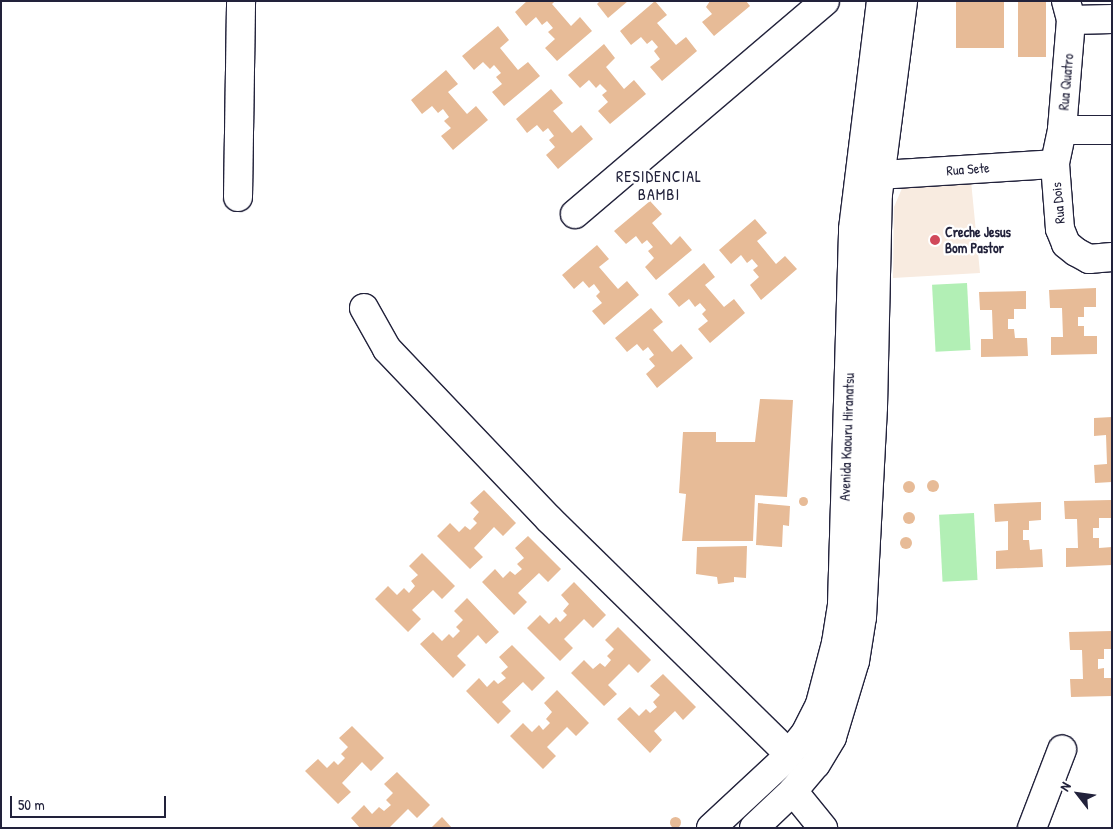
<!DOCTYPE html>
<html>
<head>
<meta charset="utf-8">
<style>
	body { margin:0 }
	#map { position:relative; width:1113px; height:829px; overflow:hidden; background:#fff; font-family:"Patrick Hand",sans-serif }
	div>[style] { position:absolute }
	.built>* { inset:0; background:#f8ebe0 }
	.green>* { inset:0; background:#b2efb5; transform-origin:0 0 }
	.building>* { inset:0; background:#e7bb97; transform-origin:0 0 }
	.round { border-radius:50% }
	.roads { filter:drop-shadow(1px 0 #22223b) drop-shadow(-1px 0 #22223b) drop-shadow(0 1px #22223b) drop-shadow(0 -1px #22223b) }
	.minor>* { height:28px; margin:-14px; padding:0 14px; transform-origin:14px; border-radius:14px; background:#fff }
	.major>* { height:28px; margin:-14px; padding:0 14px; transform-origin:14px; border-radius:14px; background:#fff }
	.dots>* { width:14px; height:14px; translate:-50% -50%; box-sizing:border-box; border:2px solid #fff; border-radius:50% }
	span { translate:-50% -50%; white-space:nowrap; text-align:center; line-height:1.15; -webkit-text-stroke:4.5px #fff; paint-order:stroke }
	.street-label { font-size:14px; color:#22223b }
	.poi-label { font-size:14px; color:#22223b; font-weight:700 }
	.left { translate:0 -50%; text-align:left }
	.quarter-label { font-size:16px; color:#22223b; letter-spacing:1px }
	.frame { position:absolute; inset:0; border:2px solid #22223b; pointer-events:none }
	.north { position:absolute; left:1053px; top:769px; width:50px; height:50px; -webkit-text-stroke:4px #fff; paint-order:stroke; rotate:300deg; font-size:14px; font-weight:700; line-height:20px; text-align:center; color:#22223b }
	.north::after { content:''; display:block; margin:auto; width:18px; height:22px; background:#22223b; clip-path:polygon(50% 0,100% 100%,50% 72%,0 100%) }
	.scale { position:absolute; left:10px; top:796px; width:156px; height:22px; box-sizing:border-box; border:2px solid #22223b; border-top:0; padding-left:6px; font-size:15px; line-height:18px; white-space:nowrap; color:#22223b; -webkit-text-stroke:4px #fff; paint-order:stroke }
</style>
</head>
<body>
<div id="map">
	<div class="built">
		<div style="clip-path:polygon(971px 181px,980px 273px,893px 278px,894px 207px,903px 186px)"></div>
	</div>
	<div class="green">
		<div style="left:967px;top:283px;width:67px;height:35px;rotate:87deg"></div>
		<div style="left:974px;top:513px;width:67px;height:35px;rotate:87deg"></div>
	</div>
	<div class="building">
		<div style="clip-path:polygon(527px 1px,555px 1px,552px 4px,571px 26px,580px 17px,592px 31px,557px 61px,545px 48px,555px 39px,548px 32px,553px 28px,547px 21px,542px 25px,536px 17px,526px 26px,515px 12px)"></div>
		<div style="clip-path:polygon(600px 1px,628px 1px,608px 18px,597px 4px)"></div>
		<div style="clip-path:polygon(655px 1px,667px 15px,657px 23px,676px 45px,686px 37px,697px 51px,662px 81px,650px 67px,660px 59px,654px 51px,658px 47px,652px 40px,647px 44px,641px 37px,631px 45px,620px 31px)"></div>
		<div style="clip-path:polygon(710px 1px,746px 1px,750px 6px,714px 36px,702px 22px,712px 14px,706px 7px)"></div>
		<div style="left:956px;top:1px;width:48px;height:47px"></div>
		<div style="left:1018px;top:1px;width:28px;height:56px"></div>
		<div style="clip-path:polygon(498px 26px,509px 40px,500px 48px,518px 70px,528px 62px,540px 76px,504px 106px,492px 92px,502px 84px,496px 77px,501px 73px,494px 65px,490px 69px,483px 62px,474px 70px,462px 56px)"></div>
		<div style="clip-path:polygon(604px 44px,615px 58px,606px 67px,624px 89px,634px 80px,646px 94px,610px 124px,598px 111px,608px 102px,602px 95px,607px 91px,600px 84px,596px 88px,589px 80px,580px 88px,568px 75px)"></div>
		<div style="clip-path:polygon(446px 70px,458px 84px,448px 92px,467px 114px,476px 106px,488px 120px,453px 150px,441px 136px,451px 128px,444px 121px,449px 117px,443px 109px,438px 113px,432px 106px,422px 114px,411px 100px)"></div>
		<div style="clip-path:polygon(551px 89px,563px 103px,553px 111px,572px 133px,581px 125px,593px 139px,558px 169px,546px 155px,555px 147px,549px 140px,554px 136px,548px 128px,543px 132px,537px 125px,527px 133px,516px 119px)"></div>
		<div style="clip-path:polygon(650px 201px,662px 214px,652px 223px,671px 245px,680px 236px,692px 250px,656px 280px,645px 267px,654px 258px,648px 251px,653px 247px,647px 240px,642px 244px,636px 236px,626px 244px,614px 231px)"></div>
		<div style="clip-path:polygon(755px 219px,767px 233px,757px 241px,776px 264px,785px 256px,797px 269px,761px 300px,750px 285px,759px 277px,753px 270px,758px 266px,752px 259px,747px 263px,741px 255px,731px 264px,719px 250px)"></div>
		<div style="clip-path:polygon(597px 245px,609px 259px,599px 267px,618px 289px,627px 281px,639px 295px,604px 325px,592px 311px,602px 303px,596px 296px,600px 292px,594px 284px,589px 288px,583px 281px,574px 289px,562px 275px)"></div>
		<div style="clip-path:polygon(704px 263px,715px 277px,705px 285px,724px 307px,734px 299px,745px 313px,710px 343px,698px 329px,708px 321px,702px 314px,706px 310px,700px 303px,695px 307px,689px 299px,679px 307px,668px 294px)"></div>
		<div style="clip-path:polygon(1096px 288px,1096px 307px,1084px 307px,1084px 317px,1078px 317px,1078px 326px,1084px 326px,1084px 336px,1097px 336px,1097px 354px,1051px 355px,1051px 337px,1063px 337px,1062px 308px,1050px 308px,1049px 290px)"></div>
		<div style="clip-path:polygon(1026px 291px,1026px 309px,1014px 309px,1014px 319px,1008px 319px,1008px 329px,1014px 329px,1015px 338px,1027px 338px,1028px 356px,981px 357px,981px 339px,993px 339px,992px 310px,980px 310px,979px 292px)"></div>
		<div style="clip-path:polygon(651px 308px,663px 322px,653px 330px,672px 352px,681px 344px,693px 358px,657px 388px,646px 374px,655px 366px,649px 359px,654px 355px,648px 347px,643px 351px,637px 344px,627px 352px,615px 338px)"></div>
		<div style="clip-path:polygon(760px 399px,793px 400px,787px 497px,755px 495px,753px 541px,682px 541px,686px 494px,679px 493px,683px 432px,716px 432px,716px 442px,755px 442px)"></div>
		<div style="clip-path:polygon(1112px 417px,1112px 482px,1095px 483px,1094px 465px,1107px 464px,1106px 435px,1094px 436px,1094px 418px)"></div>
		<div class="round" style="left:927px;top:480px;width:12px;height:12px"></div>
		<div class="round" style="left:903px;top:481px;width:12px;height:12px"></div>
		<div style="clip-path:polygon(484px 490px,516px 523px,503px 536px,494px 527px,474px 548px,483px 557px,470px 569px,437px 536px,450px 523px,459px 532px,465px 526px,470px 530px,477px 523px,473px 519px,479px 512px,470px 503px)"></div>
		<div class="round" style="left:798.5px;top:496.5px;width:9px;height:9px"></div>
		<div style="clip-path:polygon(1111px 500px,1111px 518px,1099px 518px,1099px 528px,1093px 528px,1093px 538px,1099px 538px,1099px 548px,1112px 547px,1112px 565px,1066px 567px,1066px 548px,1078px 548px,1077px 519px,1065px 519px,1064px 501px)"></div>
		<div style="clip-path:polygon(1041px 502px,1041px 520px,1029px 521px,1029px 530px,1023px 530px,1023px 540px,1029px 540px,1030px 550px,1042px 549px,1043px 567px,996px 569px,996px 551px,1008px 550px,1008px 521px,995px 522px,994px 504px)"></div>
		<div style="clip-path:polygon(758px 503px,790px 506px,789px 526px,783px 525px,782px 547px,756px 545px)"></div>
		<div class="round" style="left:903px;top:512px;width:12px;height:12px"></div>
		<div style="clip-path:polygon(528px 536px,561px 569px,548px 582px,539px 573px,518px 593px,527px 602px,514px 615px,482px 582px,495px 569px,503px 578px,510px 571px,515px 575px,522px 569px,517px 564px,524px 558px,515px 548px)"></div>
		<div class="round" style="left:900px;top:537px;width:12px;height:12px"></div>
		<div style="clip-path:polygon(747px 546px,746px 578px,734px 577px,734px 582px,718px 584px,717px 577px,696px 574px,697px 547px)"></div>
		<div style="clip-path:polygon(422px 553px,455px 586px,442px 599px,433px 590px,412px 610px,421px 619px,408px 632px,375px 599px,388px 586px,397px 595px,404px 588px,409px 593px,415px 586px,411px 581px,418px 575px,409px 566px)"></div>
		<div style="clip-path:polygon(574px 582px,606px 615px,593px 628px,584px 619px,564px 639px,573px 648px,560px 661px,527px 628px,540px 615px,549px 624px,556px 617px,560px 622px,567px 615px,563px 611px,569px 604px,561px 595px)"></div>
		<div style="clip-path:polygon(467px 598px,499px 632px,486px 644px,478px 635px,457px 656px,466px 665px,453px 678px,420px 644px,433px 632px,442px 641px,449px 634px,453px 638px,460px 631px,456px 627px,463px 620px,454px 611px)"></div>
		<div style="clip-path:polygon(618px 627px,651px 660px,638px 673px,629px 664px,608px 685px,617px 694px,604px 706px,571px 673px,584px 660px,593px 669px,600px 663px,605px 667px,611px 660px,607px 656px,614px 649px,605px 640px)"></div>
		<div style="clip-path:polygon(1112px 631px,1112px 649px,1104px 649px,1104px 659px,1098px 659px,1098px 669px,1104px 668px,1104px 678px,1112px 678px,1112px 696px,1071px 697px,1070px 679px,1083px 679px,1082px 650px,1070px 650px,1069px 632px)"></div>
		<div style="clip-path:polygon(512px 645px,545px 678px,532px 691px,523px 682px,502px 702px,511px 711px,498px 724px,466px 691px,479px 678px,487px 687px,494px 680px,498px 684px,506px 678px,501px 673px,508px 667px,499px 657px)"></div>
		<div style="clip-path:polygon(663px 674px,696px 707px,683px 720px,675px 711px,654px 731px,662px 740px,650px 753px,617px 719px,630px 707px,639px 716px,646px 709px,650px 713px,657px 707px,653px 702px,660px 695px,650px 686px)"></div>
		<div style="clip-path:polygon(557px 690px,589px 723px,576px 736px,567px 727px,547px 747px,556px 756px,543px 769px,510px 736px,523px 723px,532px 732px,539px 725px,543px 730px,550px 723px,546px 719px,552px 712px,544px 703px)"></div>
		<div style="clip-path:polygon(352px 726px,384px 758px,371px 771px,362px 762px,342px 783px,351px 792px,338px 804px,305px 771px,318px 759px,327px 768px,334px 761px,338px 765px,345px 758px,341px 754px,348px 747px,339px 738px)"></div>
		<div style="clip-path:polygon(397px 772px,430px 805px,417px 818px,408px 809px,389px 828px,360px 828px,351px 818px,364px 805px,372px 814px,379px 807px,384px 811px,391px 805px,386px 800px,393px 793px,384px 784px)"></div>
		<div class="round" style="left:669.5px;top:816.5px;width:11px;height:11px"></div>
		<div style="clip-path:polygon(442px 817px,452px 828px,431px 828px)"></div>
	</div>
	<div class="roads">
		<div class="minor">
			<div style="left:1066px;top:1px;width:20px;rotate:75deg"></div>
			<div style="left:1071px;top:20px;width:110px;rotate:94.7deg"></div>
			<div style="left:1062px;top:130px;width:35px;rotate:102deg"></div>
			<div style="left:1055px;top:164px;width:65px;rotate:85.6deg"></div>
			<div style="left:1060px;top:229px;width:16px;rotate:68deg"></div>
			<div style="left:1066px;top:244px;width:13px;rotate:39deg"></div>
			<div style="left:1076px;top:252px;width:15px;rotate:28deg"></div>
			<div style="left:1089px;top:259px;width:23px;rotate:-5deg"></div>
			<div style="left:1071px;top:20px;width:41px;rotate:-1.4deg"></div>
			<div style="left:1062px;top:130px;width:50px"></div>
			<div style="left:880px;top:175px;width:175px;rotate:-3.6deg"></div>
			<div style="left:238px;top:197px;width:196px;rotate:-89.1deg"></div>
			<div style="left:575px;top:214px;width:328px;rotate:-40.4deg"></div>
			<div style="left:364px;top:308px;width:47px;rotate:60.7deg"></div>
			<div style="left:387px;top:349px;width:236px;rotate:46.4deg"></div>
			<div style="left:550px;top:520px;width:334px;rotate:44.4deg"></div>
			<div style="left:793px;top:791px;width:48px;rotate:51deg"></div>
			<div style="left:1032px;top:828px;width:84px;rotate:-69deg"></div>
		</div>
		<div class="major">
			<div style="left:711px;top:828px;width:98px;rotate:-42.9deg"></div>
			<div style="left:783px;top:761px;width:35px;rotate:-51deg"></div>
			<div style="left:805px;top:734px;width:34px;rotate:-63deg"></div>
			<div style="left:820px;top:704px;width:63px;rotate:-75.3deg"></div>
			<div style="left:836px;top:643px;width:39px;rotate:-81deg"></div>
			<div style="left:842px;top:604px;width:375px;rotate:-88.3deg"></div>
			<div style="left:853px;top:229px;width:230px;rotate:-83deg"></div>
			<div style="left:754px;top:828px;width:54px;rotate:-43.5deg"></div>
			<div style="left:793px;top:791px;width:35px;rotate:-50deg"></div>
			<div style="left:816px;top:764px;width:31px;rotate:-59deg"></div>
			<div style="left:832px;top:737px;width:79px;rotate:-73.2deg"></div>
			<div style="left:855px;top:661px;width:45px;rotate:-81deg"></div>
			<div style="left:862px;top:617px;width:210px;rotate:-87deg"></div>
			<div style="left:873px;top:407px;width:213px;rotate:-88.7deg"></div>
			<div style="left:878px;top:194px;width:195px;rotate:-82.6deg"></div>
		</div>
	</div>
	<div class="dots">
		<div style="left:935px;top:240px;background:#d1495b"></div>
	</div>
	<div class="street-label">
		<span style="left:1066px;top:82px;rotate:-85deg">Rua Quatro</span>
		<span style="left:968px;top:169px;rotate:-4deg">Rua Sete</span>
		<span style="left:1058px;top:203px;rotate:-95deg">Rua Dois</span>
		<span style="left:847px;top:437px;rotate:-88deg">Avenida Kaouru Hiranatsu</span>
	</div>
	<div class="poi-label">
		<span class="left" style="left:945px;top:240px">Creche Jesus<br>Bom Pastor</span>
	</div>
	<div class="quarter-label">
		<span style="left:659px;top:185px">RESIDENCIAL<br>BAMBI</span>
	</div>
	<div class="frame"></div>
	<div class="north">N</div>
	<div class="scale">50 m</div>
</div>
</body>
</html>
